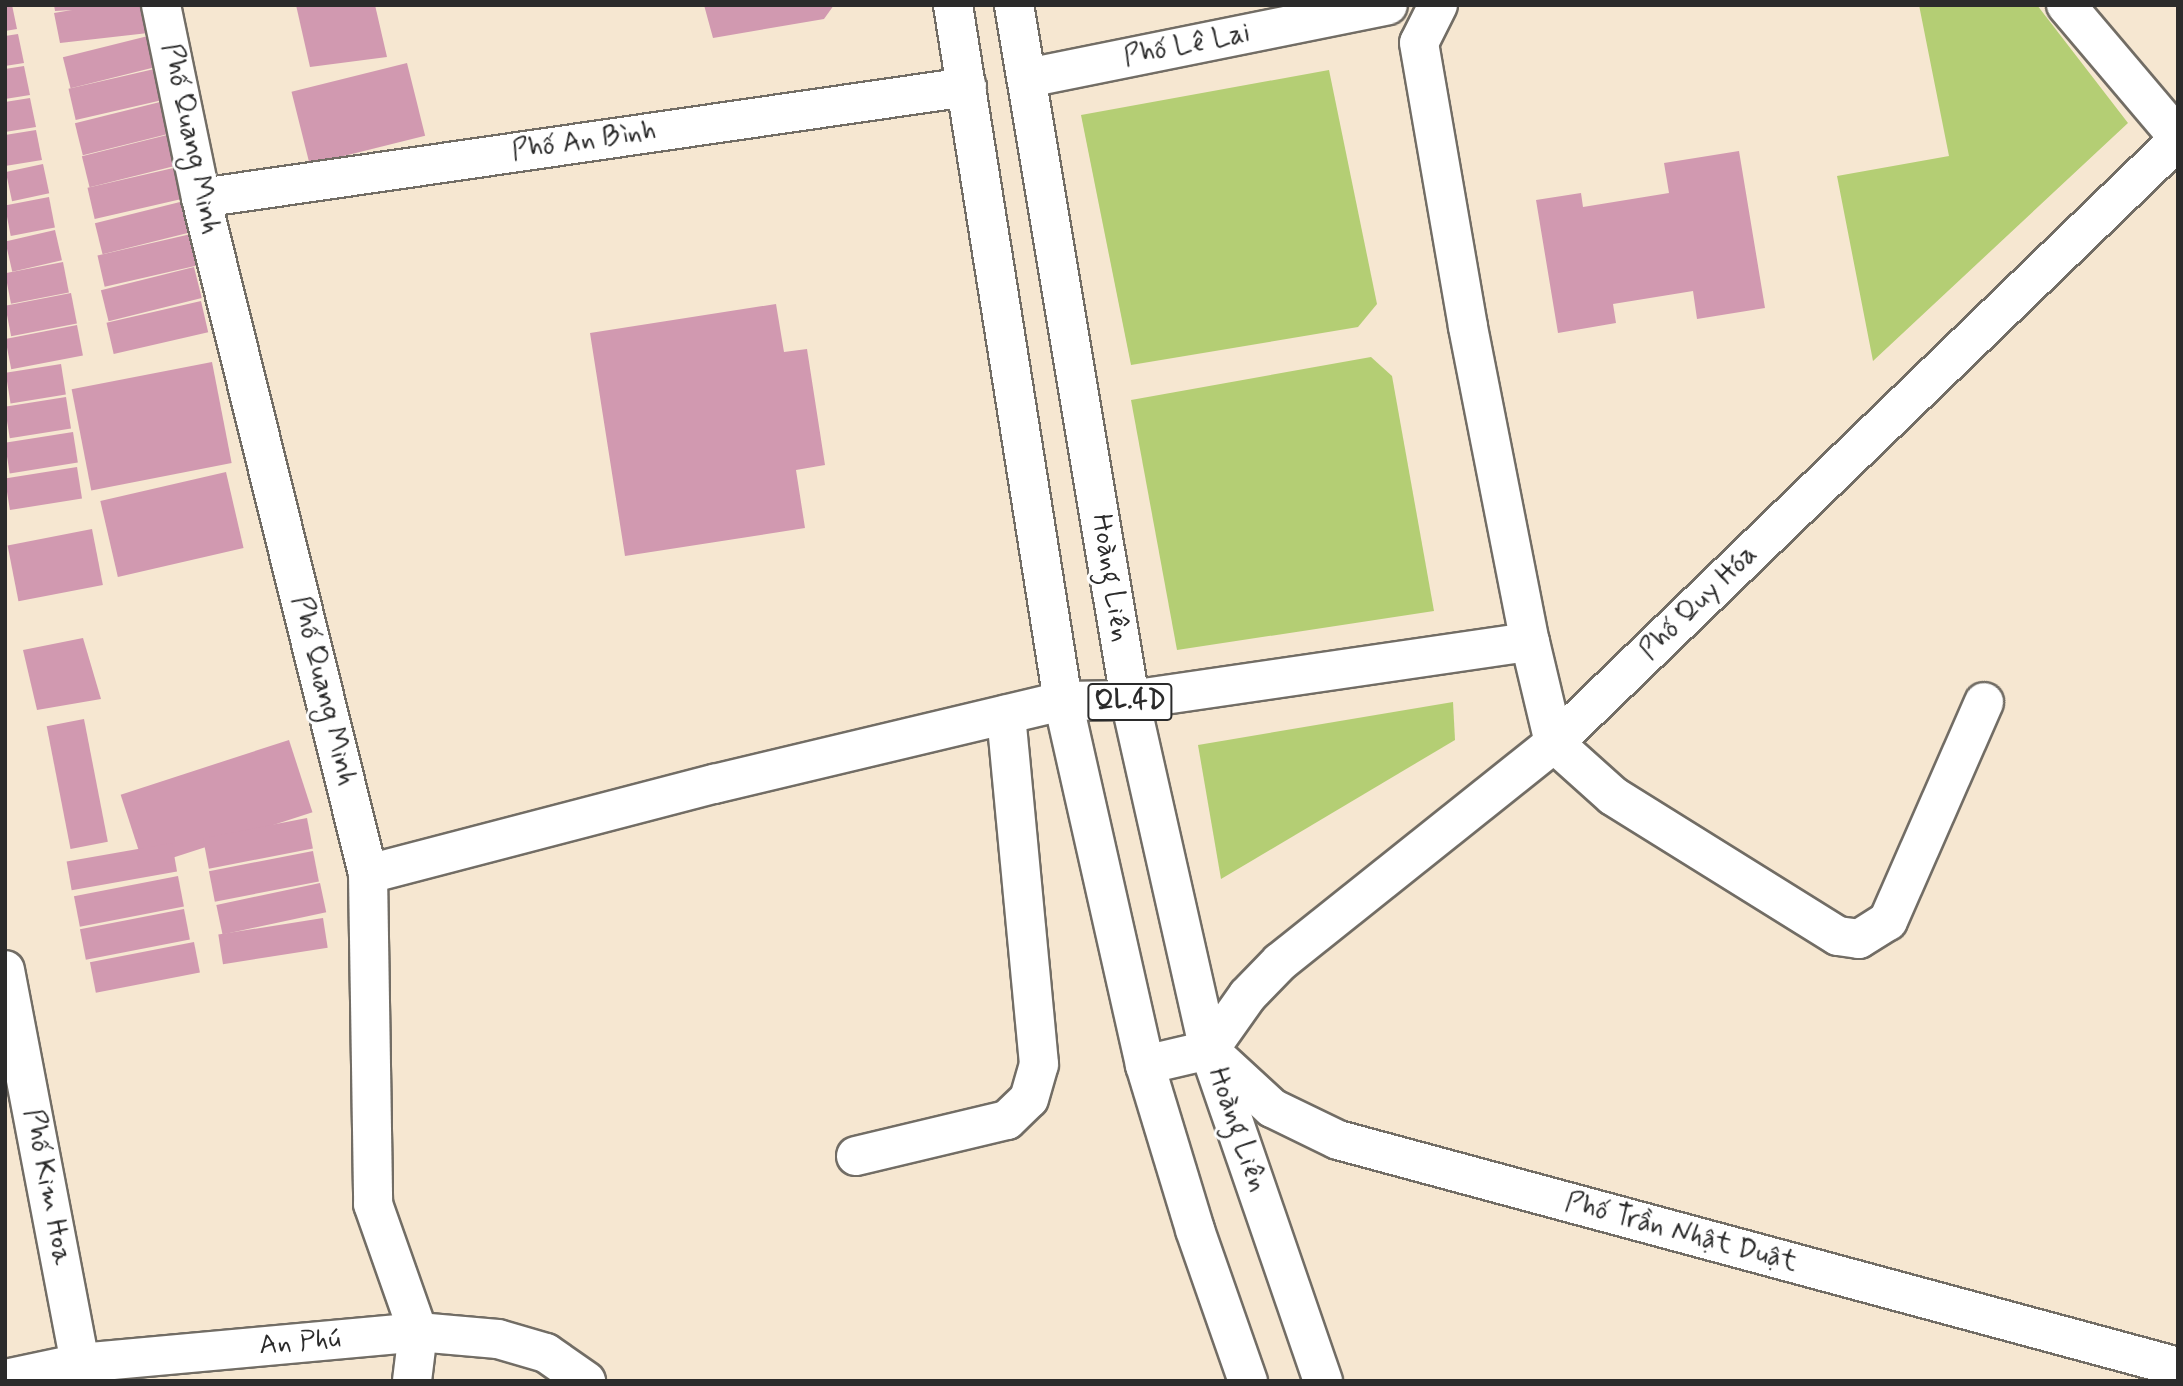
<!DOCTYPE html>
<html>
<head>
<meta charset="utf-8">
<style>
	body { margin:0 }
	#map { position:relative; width:2183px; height:1386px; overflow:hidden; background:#f6e7d1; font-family:Mynerve,sans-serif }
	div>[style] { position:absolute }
	.green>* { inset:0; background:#b4ce74 }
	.building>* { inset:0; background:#d199b0; transform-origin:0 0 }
	.roads { filter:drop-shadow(2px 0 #726d65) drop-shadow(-2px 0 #726d65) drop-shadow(0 2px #726d65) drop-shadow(0 -2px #726d65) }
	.street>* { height:38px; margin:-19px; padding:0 19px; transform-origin:19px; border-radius:19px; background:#fff }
	.secondary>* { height:38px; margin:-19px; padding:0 19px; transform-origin:19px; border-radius:19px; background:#fff }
	.primary>* { height:38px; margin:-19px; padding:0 19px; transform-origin:19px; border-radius:19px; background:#fff }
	span { translate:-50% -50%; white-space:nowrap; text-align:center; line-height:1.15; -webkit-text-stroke:6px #fff; paint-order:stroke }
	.shield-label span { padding:2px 5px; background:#fff; border:2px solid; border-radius:5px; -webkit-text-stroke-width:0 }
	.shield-label { font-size:26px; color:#2b2b2b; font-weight:700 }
	.street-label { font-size:28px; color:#2b2b2b }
	.frame { position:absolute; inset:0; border:7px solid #2b2b2b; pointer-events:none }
</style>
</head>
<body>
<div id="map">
	<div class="green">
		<div style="clip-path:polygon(1919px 5px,2037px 5px,2128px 123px,1873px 361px,1837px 176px,1949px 156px)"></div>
		<div style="clip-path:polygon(1329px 70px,1377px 304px,1358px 327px,1131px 365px,1081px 115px)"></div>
		<div style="clip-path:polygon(1371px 357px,1392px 376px,1434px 611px,1177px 650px,1131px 400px)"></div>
		<div style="clip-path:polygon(1453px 702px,1455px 740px,1221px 879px,1198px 745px)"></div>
	</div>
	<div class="building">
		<div style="clip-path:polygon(5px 5px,12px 5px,17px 29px,5px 31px)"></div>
		<div style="clip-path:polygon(54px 5px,150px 5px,157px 32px,60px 43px,54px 13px,72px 10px,55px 11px)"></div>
		<div style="clip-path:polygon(296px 5px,375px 5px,387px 57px,310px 67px)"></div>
		<div style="clip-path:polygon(704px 5px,834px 5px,824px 19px,713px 38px)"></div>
		<div style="clip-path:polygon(18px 34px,24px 63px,5px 66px,5px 36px)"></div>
		<div style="left:156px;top:34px;width:32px;height:96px;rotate:76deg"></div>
		<div style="left:407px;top:63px;width:75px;height:119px;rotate:76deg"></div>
		<div style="clip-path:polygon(24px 66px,30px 95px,5px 99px,5px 69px)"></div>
		<div style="left:163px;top:67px;width:32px;height:97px;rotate:77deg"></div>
		<div style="clip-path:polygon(30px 98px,36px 127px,5px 132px,5px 102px)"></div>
		<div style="left:168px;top:100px;width:33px;height:96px;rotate:76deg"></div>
		<div style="clip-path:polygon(36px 130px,42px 160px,5px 166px,5px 135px)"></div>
		<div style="left:175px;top:133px;width:32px;height:96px;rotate:76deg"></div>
		<div style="clip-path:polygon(1739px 151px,1765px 308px,1697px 319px,1693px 291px,1613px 304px,1616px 323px,1558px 333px,1536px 200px,1581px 193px,1583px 207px,1669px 193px,1664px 163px)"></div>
		<div style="left:43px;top:164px;width:30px;height:38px;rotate:78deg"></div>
		<div style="left:182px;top:166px;width:32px;height:97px;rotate:77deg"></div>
		<div style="left:49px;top:197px;width:31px;height:45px;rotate:79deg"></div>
		<div style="left:188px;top:200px;width:32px;height:96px;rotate:76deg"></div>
		<div style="left:55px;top:230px;width:31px;height:51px;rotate:77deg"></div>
		<div style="left:191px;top:234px;width:32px;height:96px;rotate:77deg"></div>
		<div style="left:63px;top:262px;width:31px;height:59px;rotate:79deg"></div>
		<div style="left:194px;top:267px;width:32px;height:96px;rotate:76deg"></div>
		<div style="left:71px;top:293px;width:31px;height:67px;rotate:79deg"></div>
		<div style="left:201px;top:301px;width:32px;height:97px;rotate:77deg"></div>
		<div style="clip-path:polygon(776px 304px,784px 352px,807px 349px,825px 465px,796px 470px,805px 528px,625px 556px,590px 333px)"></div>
		<div style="left:77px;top:325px;width:31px;height:73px;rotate:79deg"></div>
		<div style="left:212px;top:362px;width:103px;height:143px;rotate:79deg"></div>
		<div style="left:61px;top:364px;width:31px;height:56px;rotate:81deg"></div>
		<div style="left:66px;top:397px;width:32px;height:62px;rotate:81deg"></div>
		<div style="left:73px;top:432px;width:31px;height:69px;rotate:81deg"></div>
		<div style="left:77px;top:467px;width:32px;height:73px;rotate:81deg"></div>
		<div style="left:226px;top:472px;width:78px;height:129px;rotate:77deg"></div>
		<div style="left:92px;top:529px;width:57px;height:86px;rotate:79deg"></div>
		<div style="clip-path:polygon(83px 638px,101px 699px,37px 710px,23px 650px)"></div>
		<div style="left:84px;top:719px;width:125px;height:38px;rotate:79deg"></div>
		<div style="left:289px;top:740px;width:76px;height:177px;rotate:72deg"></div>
		<div style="left:307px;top:818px;width:31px;height:106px;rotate:79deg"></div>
		<div style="left:172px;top:843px;width:29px;height:107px;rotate:80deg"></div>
		<div style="left:313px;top:851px;width:31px;height:106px;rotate:79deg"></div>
		<div style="left:178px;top:876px;width:31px;height:106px;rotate:79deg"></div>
		<div style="left:320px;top:883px;width:30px;height:106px;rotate:78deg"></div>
		<div style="left:184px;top:909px;width:31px;height:106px;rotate:79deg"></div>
		<div style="left:323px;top:918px;width:30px;height:106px;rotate:81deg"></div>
		<div style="left:194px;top:942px;width:31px;height:106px;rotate:79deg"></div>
	</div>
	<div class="roads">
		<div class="street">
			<div style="left:161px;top:5px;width:197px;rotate:78.3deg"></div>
			<div style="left:201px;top:198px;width:696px;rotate:76.12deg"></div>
			<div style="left:368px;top:874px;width:330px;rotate:89.1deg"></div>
			<div style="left:373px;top:1204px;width:136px;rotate:70.6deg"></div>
			<div style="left:418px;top:1332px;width:49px;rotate:97deg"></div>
			<div style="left:1438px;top:5px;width:42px;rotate:116.6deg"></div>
			<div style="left:1419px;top:43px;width:288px;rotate:80.2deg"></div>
			<div style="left:1468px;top:327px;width:321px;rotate:78.9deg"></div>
			<div style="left:1530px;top:642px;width:104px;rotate:76.6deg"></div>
			<div style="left:1554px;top:743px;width:79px;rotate:41.9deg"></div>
			<div style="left:1613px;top:796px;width:265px;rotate:31.9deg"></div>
			<div style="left:1838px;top:936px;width:21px;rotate:8deg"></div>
			<div style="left:1859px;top:939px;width:34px;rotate:-32deg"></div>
			<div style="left:1888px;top:921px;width:239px;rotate:-66.3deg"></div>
			<div style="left:2066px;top:5px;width:173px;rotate:49.7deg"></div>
			<div style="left:1027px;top:78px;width:368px;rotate:-11.4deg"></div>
			<div style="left:201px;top:198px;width:774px;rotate:-8.25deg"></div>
			<div style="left:368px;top:874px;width:358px;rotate:-14.6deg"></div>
			<div style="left:714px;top:784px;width:359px;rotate:-13.4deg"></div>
			<div style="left:1063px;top:701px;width:67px;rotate:-0.9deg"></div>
			<div style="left:1130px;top:700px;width:404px;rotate:-8.3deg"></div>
			<div style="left:5px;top:970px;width:400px;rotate:79.2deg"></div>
			<div style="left:1209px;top:1050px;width:86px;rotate:42.6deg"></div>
			<div style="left:1272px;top:1108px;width:73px;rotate:25.9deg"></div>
			<div style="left:1338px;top:1140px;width:870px;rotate:15.12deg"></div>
			<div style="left:856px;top:1156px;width:155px;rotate:-13.4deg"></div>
			<div style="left:1007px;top:1120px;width:30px;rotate:-44deg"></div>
			<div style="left:1029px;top:1099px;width:36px;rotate:-74deg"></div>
			<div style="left:1039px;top:1064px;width:351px;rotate:-95.4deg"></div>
			<div style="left:5px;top:1379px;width:77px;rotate:-12deg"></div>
			<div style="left:80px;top:1363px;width:339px;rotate:-5.2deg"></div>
			<div style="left:418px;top:1332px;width:80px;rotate:5deg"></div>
			<div style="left:498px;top:1339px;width:50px;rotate:16.3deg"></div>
			<div style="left:546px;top:1353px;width:49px;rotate:35deg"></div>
		</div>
		<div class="secondary">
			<div style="left:1209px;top:1050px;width:67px;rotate:-54.7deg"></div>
			<div style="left:1248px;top:995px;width:46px;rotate:-45.9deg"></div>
			<div style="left:1280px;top:962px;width:351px;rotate:-38.6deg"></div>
			<div style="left:1554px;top:743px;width:868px;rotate:-44.02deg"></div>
		</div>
		<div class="primary">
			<div style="left:953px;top:5px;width:705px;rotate:81.02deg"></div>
			<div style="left:1063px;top:701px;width:373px;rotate:77.3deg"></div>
			<div style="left:1145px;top:1065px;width:172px;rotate:73.1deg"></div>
			<div style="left:1195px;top:1230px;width:160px;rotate:70.7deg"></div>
			<div style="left:1014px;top:5px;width:705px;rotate:80.52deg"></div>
			<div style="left:1130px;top:700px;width:359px;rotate:77.3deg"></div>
			<div style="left:1209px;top:1050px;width:350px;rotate:71deg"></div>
			<div style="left:1145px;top:1065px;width:66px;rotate:-13.2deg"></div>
		</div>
	</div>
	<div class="shield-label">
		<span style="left:1130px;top:702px">QL.4D</span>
	</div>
	<div class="street-label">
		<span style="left:1187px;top:46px;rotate:-11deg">Phố Lê Lai</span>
		<span style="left:190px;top:139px;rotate:78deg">Phố Quang Minh</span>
		<span style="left:584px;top:142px;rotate:-8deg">Phố An Bình</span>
		<span style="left:1110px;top:578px;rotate:81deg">Hoàng Liên</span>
		<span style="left:1699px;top:603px;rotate:-44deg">Phố Quy Hóa</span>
		<span style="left:323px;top:691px;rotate:76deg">Phố Quang Minh</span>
		<span style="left:1237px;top:1130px;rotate:71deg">Hoàng Liên</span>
		<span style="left:47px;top:1187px;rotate:79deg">Phố Kim Hoa</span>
		<span style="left:1681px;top:1233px;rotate:15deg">Phố Trần Nhật Duật</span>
		<span style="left:300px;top:1343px;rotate:-5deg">An Phú</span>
	</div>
	<div class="frame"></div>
</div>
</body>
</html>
